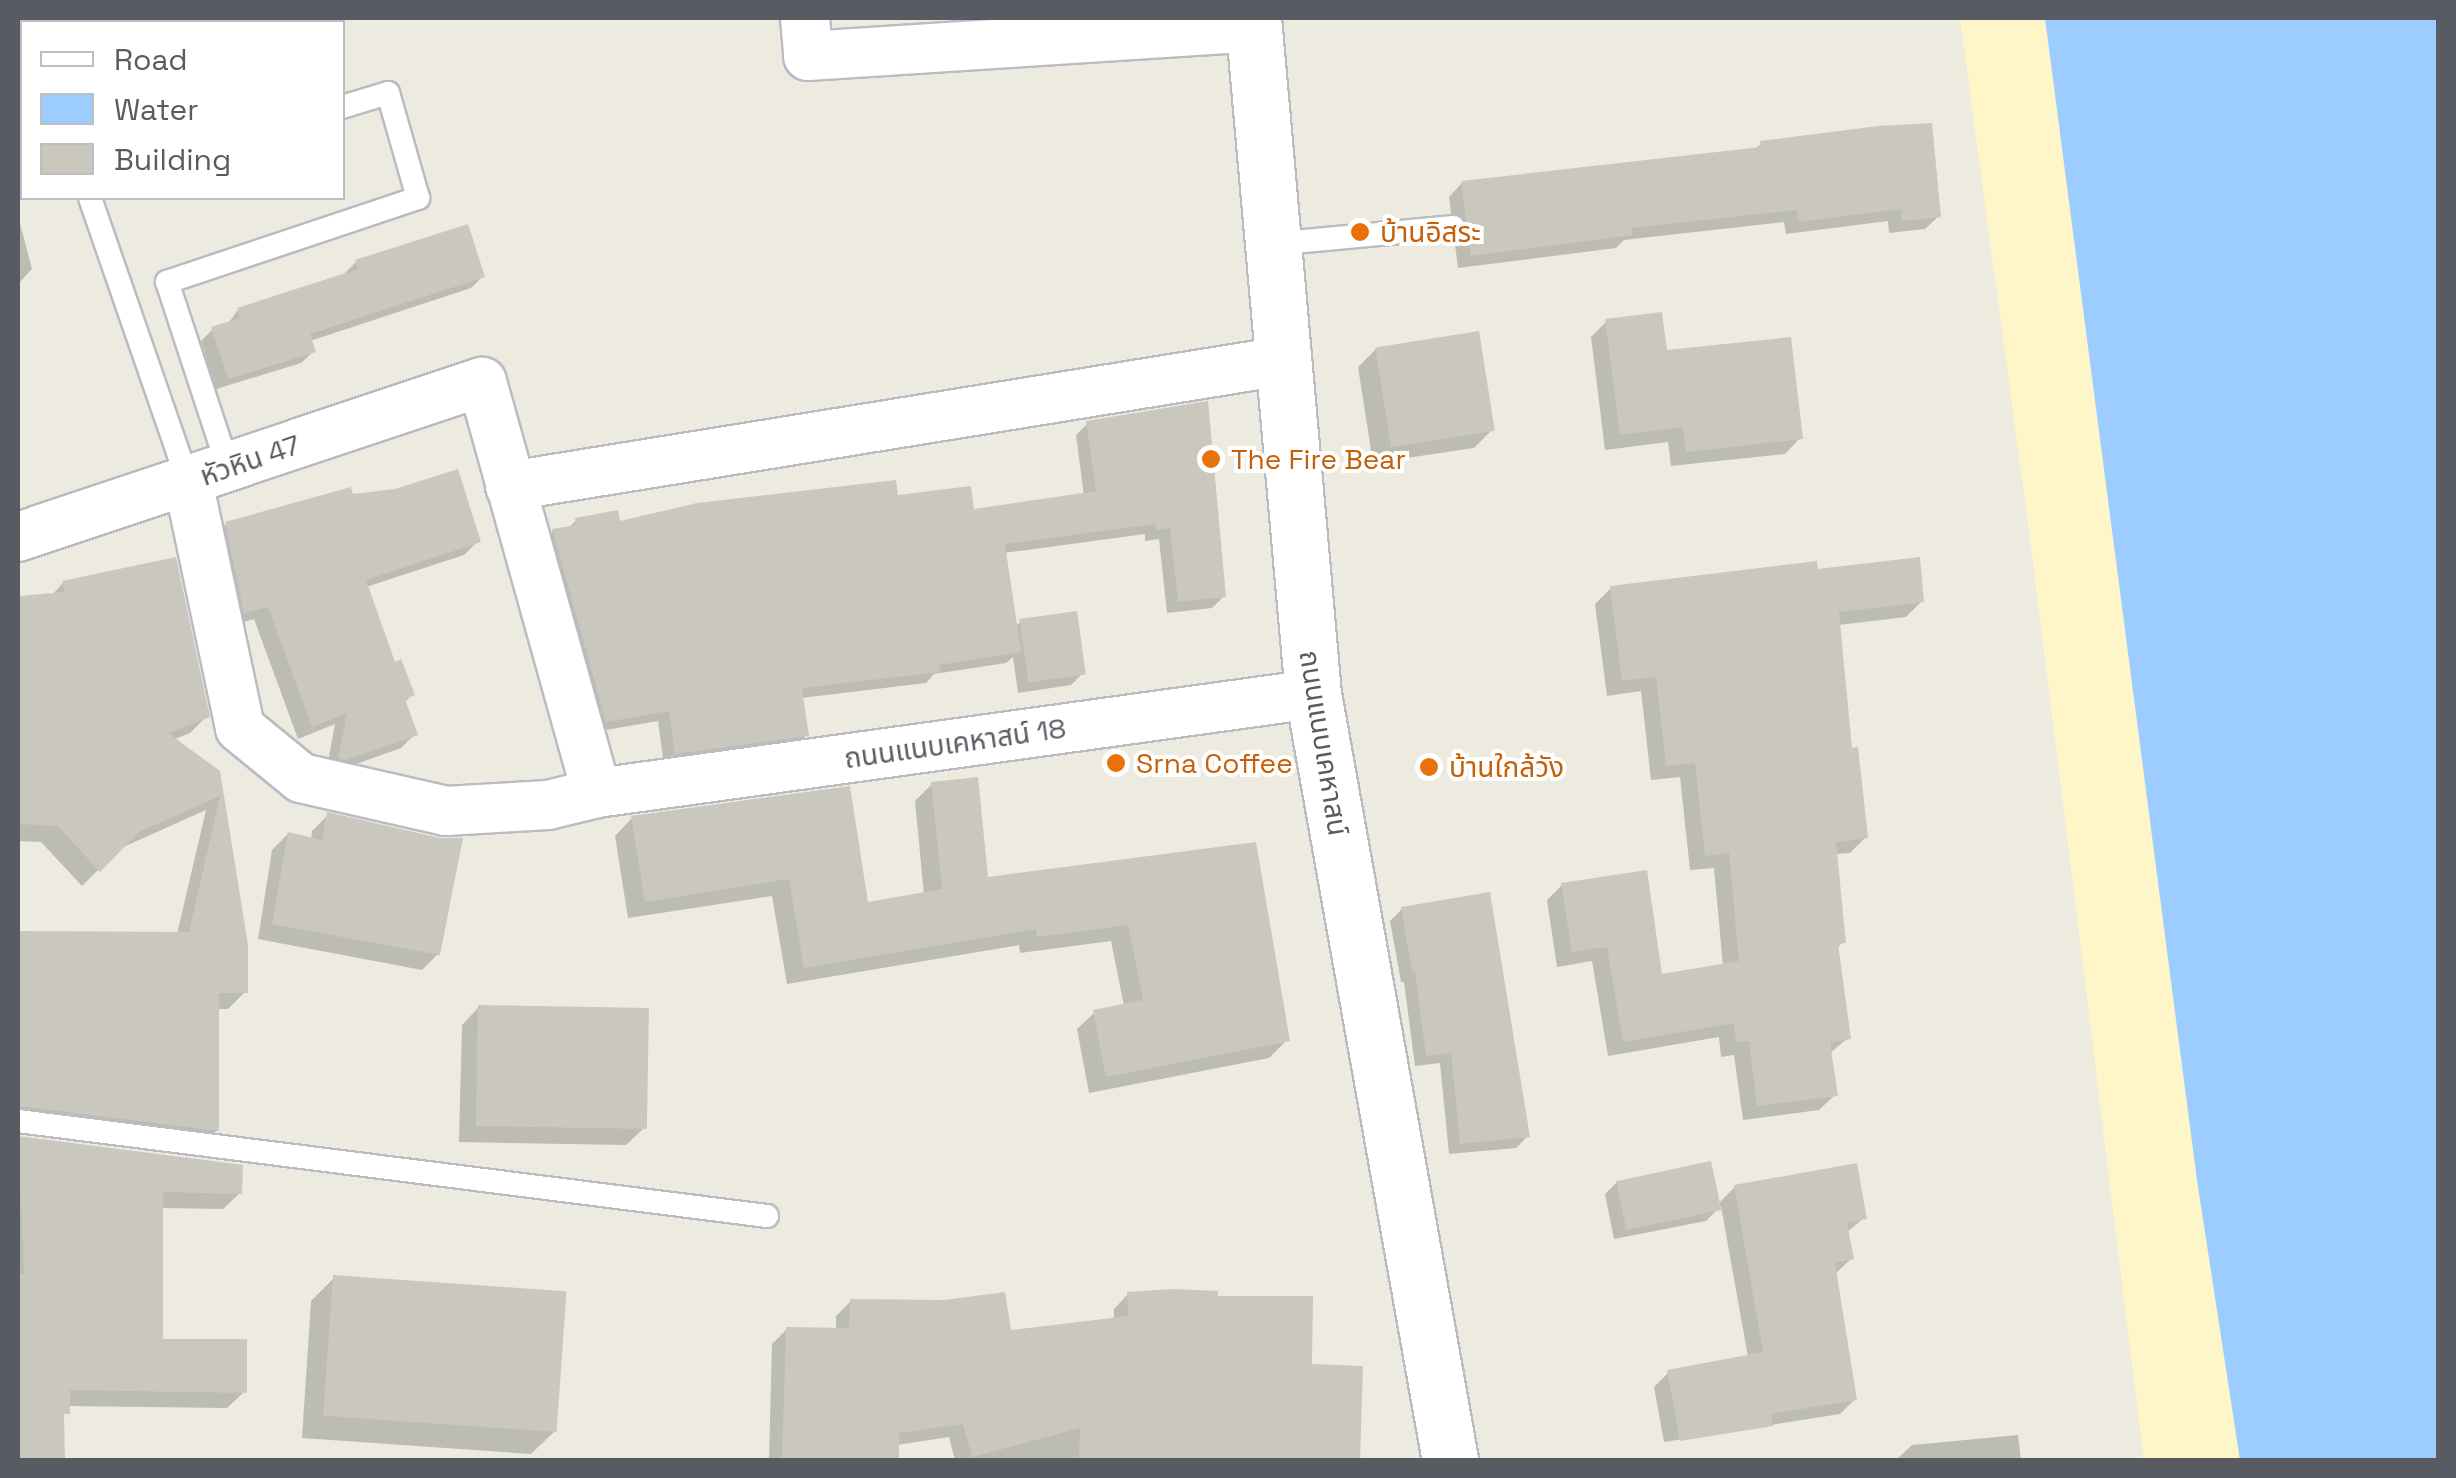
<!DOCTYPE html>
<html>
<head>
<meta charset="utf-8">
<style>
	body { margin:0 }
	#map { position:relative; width:2456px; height:1478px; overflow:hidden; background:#edebdf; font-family:"Space Grotesk","Noto Sans Thai",sans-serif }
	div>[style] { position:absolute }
	.sand>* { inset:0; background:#fef6c9 }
	.water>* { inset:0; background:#9dcdff }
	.shadow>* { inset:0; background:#0003; transform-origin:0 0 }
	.building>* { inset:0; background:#cac8be; transform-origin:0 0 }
	.roads { filter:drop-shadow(2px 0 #babcc3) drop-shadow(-2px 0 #babcc3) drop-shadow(0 2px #babcc3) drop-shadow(0 -2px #babcc3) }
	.lane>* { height:22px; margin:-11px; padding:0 11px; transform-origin:11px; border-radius:11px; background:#fff }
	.street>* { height:48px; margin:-24px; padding:0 24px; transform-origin:24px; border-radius:24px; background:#fff }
	.secondary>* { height:55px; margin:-27.5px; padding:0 27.5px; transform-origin:27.5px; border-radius:27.5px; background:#fff }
	.dots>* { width:28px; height:28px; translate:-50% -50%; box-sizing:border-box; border:5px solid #fff; border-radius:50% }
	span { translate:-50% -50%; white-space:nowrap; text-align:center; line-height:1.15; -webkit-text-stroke:8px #fff; paint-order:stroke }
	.food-label { font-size:28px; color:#c56008 }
	.left { translate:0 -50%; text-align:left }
	.street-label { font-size:28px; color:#585c62 }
	.frame { position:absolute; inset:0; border:20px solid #585c62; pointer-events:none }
	.legend { position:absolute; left:20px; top:20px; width:325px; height:180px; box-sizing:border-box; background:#fff; border:2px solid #bcbec0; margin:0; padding:12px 18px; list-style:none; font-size:30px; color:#585c62 }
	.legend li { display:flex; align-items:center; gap:20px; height:50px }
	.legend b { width:50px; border:2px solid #bcbec0 }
</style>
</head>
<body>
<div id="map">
	<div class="sand">
		<div style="clip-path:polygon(1960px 18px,2045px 18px,2197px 1180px,2240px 1460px,2144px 1460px,2032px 554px)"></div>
	</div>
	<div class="water">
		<div style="clip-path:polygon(2045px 18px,2438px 18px,2438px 1460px,2240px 1460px,2197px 1180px)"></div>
	</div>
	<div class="shadow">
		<div style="clip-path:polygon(18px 18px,162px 18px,163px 22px,22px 22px,22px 134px,18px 135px)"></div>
		<div style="left:237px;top:18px;width:80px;height:4px"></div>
		<div style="clip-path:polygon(1761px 144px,1939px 216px,1925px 229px,1889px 233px,1888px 221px,1786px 234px,1784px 222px,1624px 240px,1616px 248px,1458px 268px,1449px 197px,1462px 183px,1754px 150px)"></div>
		<div style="clip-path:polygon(18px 216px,32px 269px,18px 284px)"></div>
		<div style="clip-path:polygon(356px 262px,483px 276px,471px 288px,310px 341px,313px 352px,301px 363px,216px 389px,201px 341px,213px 329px,227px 325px,238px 310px,344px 274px)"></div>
		<div style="clip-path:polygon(1606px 322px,1665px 353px,1800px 438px,1785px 454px,1671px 466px,1668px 442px,1605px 450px,1591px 337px)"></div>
		<div style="clip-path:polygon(1376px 349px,1492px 430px,1474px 448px,1373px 463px,1358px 367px)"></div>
		<div style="clip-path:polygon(1088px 423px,1224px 596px,1212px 608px,1167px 613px,1159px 539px,1145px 541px,1145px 534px,1004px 553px,1015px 627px,1021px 621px,1083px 673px,1071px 685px,1018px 693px,1013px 657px,1006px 663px,934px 674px,926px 683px,801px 698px,807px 735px,795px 747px,664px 765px,658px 721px,594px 732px,541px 543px,553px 531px,568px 528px,577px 520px,618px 524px,896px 497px,972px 512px,1084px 496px,1076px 435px)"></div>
		<div style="clip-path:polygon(351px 497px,478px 541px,464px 555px,366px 587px,394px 665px,412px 695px,404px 703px,415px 734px,401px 748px,331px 773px,326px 772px,335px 724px,298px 739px,254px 619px,230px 626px,212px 538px,226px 524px)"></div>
		<div style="clip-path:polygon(1815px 571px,1922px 601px,1906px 617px,1838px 625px,1850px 750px,1866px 837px,1850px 853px,1835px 854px,1843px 942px,1836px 949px,1848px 1038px,1829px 1054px,1835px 1095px,1819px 1110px,1743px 1120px,1734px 1055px,1721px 1057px,1719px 1037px,1608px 1056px,1592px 961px,1557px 967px,1547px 900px,1562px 885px,1660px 977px,1723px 966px,1714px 868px,1690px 870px,1680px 777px,1651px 780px,1641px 691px,1607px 696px,1595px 604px,1611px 588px)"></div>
		<div style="clip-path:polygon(63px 583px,207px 716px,190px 733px,173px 740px,218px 772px,245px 992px,228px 1009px,217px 1009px,217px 1130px,200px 1147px,18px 1124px,18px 934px,177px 934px,206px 810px,119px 849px,82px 886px,41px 842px,18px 841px,18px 599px,51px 596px)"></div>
		<div style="clip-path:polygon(932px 784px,986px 880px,1254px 845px,1287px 1040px,1269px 1058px,1089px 1093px,1077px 1029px,1095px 1012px,1124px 1006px,1111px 941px,1020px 953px,1019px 945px,787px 984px,772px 896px,628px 918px,615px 836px,632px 818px,866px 905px,924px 895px,915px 801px)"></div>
		<div style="clip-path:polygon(328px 815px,438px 954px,422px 970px,258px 939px,272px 850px,288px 834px,311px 840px,312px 831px)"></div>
		<div style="clip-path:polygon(1402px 909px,1528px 1136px,1516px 1148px,1449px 1154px,1440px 1063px,1415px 1066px,1404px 982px,1401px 982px,1390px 921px)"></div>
		<div style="clip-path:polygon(479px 1007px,644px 1128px,626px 1145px,459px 1142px,462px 1025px)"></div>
		<div style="clip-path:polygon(18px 1139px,240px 1167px,240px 1193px,223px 1209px,160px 1208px,160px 1342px,244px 1392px,227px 1408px,67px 1406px,61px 1419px,62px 1460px,18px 1460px)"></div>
		<div style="clip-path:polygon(1617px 1182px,1717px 1205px,1735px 1187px,1864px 1218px,1846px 1233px,1851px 1259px,1836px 1273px,1854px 1400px,1840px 1414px,1664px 1442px,1654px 1387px,1669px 1372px,1748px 1357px,1721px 1206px,1706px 1221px,1614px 1239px,1605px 1194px)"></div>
		<div style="clip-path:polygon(334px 1278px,555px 1431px,531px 1454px,302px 1438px,311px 1301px)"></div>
		<div style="clip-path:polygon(1128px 1294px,1311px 1298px,1310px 1366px,1361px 1368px,1360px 1460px,955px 1460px,949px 1437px,897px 1445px,896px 1460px,769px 1460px,772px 1344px,787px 1329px,836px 1330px,836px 1316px,851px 1301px,1008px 1333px,1114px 1320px,1114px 1309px)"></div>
		<div style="clip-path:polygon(2018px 1435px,2021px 1460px,1896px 1460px,1912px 1445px)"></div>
	</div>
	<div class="building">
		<div style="clip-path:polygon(1932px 123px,1941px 217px,1902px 221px,1901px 209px,1799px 222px,1797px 210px,1631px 228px,1632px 235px,1471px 256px,1461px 181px,1761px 147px,1760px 141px,1878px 126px)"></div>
		<div style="clip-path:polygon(468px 224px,485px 277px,310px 334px,316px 352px,228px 379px,211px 327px,240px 318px,237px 308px,358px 269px,355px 260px)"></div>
		<div style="clip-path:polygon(1662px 312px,1667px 350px,1791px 337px,1803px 439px,1686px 452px,1683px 427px,1620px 435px,1605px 319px)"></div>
		<div style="left:1479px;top:331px;width:101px;height:105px;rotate:81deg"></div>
		<div style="clip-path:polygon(1208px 401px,1226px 597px,1178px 602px,1170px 528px,1156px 530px,1156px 524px,1005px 544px,1021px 652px,939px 665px,940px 672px,802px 688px,809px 736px,675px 754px,669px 711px,606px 722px,552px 529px,576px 525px,575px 518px,618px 510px,620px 521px,697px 503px,896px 480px,898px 495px,971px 486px,974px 509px,1096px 491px,1086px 421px)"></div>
		<div style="clip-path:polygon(458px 469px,481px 542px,366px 580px,395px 662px,401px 659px,415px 695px,405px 699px,418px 735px,346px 760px,338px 758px,347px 713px,312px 727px,268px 607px,244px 613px,225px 522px,351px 487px,353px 494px,395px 489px)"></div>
		<div style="clip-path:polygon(176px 557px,210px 717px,168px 733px,220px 771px,248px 945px,248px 993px,219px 993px,219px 1131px,18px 1106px,18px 931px,189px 932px,220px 796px,139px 832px,100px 872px,58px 826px,18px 824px,18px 596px,65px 592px,62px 581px)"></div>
		<div style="clip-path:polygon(1920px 557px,1924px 602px,1839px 612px,1852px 748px,1858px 747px,1868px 838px,1836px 842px,1846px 943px,1838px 944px,1851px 1039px,1830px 1042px,1838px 1096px,1757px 1106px,1749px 1041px,1736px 1042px,1734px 1023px,1623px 1042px,1607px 947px,1572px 952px,1561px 883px,1647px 870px,1662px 974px,1739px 961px,1729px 853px,1705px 856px,1695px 763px,1666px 766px,1656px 677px,1622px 681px,1610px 586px,1817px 561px,1818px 569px)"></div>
		<div style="left:1077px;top:611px;width:64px;height:58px;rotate:82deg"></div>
		<div style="clip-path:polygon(978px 777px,988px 877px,1256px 842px,1290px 1041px,1106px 1077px,1093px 1010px,1143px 1000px,1128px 925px,1037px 937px,1036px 929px,804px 968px,789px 879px,645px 902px,631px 816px,850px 786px,868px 902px,942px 889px,931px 782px)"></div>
		<div style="clip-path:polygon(327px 812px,440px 838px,463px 838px,440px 955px,272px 924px,288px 832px,322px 840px)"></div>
		<div style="clip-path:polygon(1490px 892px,1530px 1137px,1460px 1144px,1451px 1053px,1426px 1056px,1415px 971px,1412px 972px,1401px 907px)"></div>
		<div style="left:478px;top:1005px;width:171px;height:121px;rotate:1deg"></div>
		<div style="clip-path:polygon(18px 1136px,243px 1165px,242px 1194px,163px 1192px,163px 1339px,247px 1339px,247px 1393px,70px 1390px,70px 1414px,64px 1414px,65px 1460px,18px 1460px,18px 1274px,24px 1274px)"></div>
		<div style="left:1711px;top:1161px;width:50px;height:97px;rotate:78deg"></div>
		<div style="clip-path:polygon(1857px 1163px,1867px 1219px,1847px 1223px,1854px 1259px,1835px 1263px,1857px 1400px,1771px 1414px,1773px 1426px,1680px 1441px,1667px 1370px,1763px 1352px,1734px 1185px)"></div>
		<div style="left:333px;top:1275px;width:234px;height:141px;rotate:4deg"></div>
		<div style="clip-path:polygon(1172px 1289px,1218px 1291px,1218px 1296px,1313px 1296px,1312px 1364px,1363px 1366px,1360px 1460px,1079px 1460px,1080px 1428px,972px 1457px,963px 1424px,899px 1433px,899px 1460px,782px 1460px,786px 1327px,849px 1328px,850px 1299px,944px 1300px,1005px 1292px,1011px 1330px,1128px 1316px,1127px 1292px)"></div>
	</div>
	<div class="roads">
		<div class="lane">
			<div style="left:90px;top:198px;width:299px;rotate:70.9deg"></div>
			<div style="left:1273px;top:244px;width:181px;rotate:-5.4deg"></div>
			<div style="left:228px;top:467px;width:195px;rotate:-108.2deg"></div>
			<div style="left:167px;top:282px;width:265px;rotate:-18.5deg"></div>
			<div style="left:418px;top:198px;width:109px;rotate:-105.9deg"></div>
			<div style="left:388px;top:93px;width:48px;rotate:163.1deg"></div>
			<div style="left:18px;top:1121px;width:755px;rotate:7.23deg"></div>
		</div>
		<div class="street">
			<div style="left:195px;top:18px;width:4px;rotate:90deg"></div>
			<div style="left:805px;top:18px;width:38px;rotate:85deg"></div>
			<div style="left:808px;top:56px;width:446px;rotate:-3.7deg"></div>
			<div style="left:188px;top:481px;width:252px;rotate:78.1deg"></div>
			<div style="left:240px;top:728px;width:79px;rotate:39.3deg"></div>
			<div style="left:301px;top:778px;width:149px;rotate:12.8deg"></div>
			<div style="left:446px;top:811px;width:102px;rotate:-3.4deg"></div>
			<div style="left:548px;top:805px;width:50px;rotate:-13.8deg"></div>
			<div style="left:597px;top:793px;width:723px;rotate:-7.87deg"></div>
			<div style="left:510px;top:486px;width:783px;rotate:-9.19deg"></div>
			<div style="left:18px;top:537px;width:489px;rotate:-18.5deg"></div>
			<div style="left:482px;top:382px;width:427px;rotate:74.4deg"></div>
		</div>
		<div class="secondary">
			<div style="left:1253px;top:18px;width:679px;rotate:84.93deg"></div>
			<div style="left:1313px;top:694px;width:778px;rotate:79.86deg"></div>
		</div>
	</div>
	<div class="dots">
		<div style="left:1360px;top:232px;background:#e8710a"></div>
		<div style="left:1211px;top:459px;background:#e8710a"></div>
		<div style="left:1116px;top:763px;background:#e8710a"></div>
		<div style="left:1429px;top:767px;background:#e8710a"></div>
	</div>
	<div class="food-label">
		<span class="left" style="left:1380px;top:232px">บ้านอิสระ</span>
		<span class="left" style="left:1231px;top:459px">The Fire Bear</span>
		<span class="left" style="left:1136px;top:763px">Srna Coffee</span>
		<span class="left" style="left:1449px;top:767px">บ้านใกล้วัง</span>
	</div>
	<div class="street-label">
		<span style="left:250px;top:460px;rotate:-19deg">หัวหิน 47</span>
		<span style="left:955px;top:743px;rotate:-8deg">ถนนแนบเคหาสน์ 18</span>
		<span style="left:1324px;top:743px;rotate:81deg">ถนนแนบเคหาสน์</span>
	</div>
	<div class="frame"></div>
	<ul class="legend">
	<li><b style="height:12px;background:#fff"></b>Road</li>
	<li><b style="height:28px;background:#9dcdff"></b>Water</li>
	<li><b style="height:28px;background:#cac8be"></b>Building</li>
	</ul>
</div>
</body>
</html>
